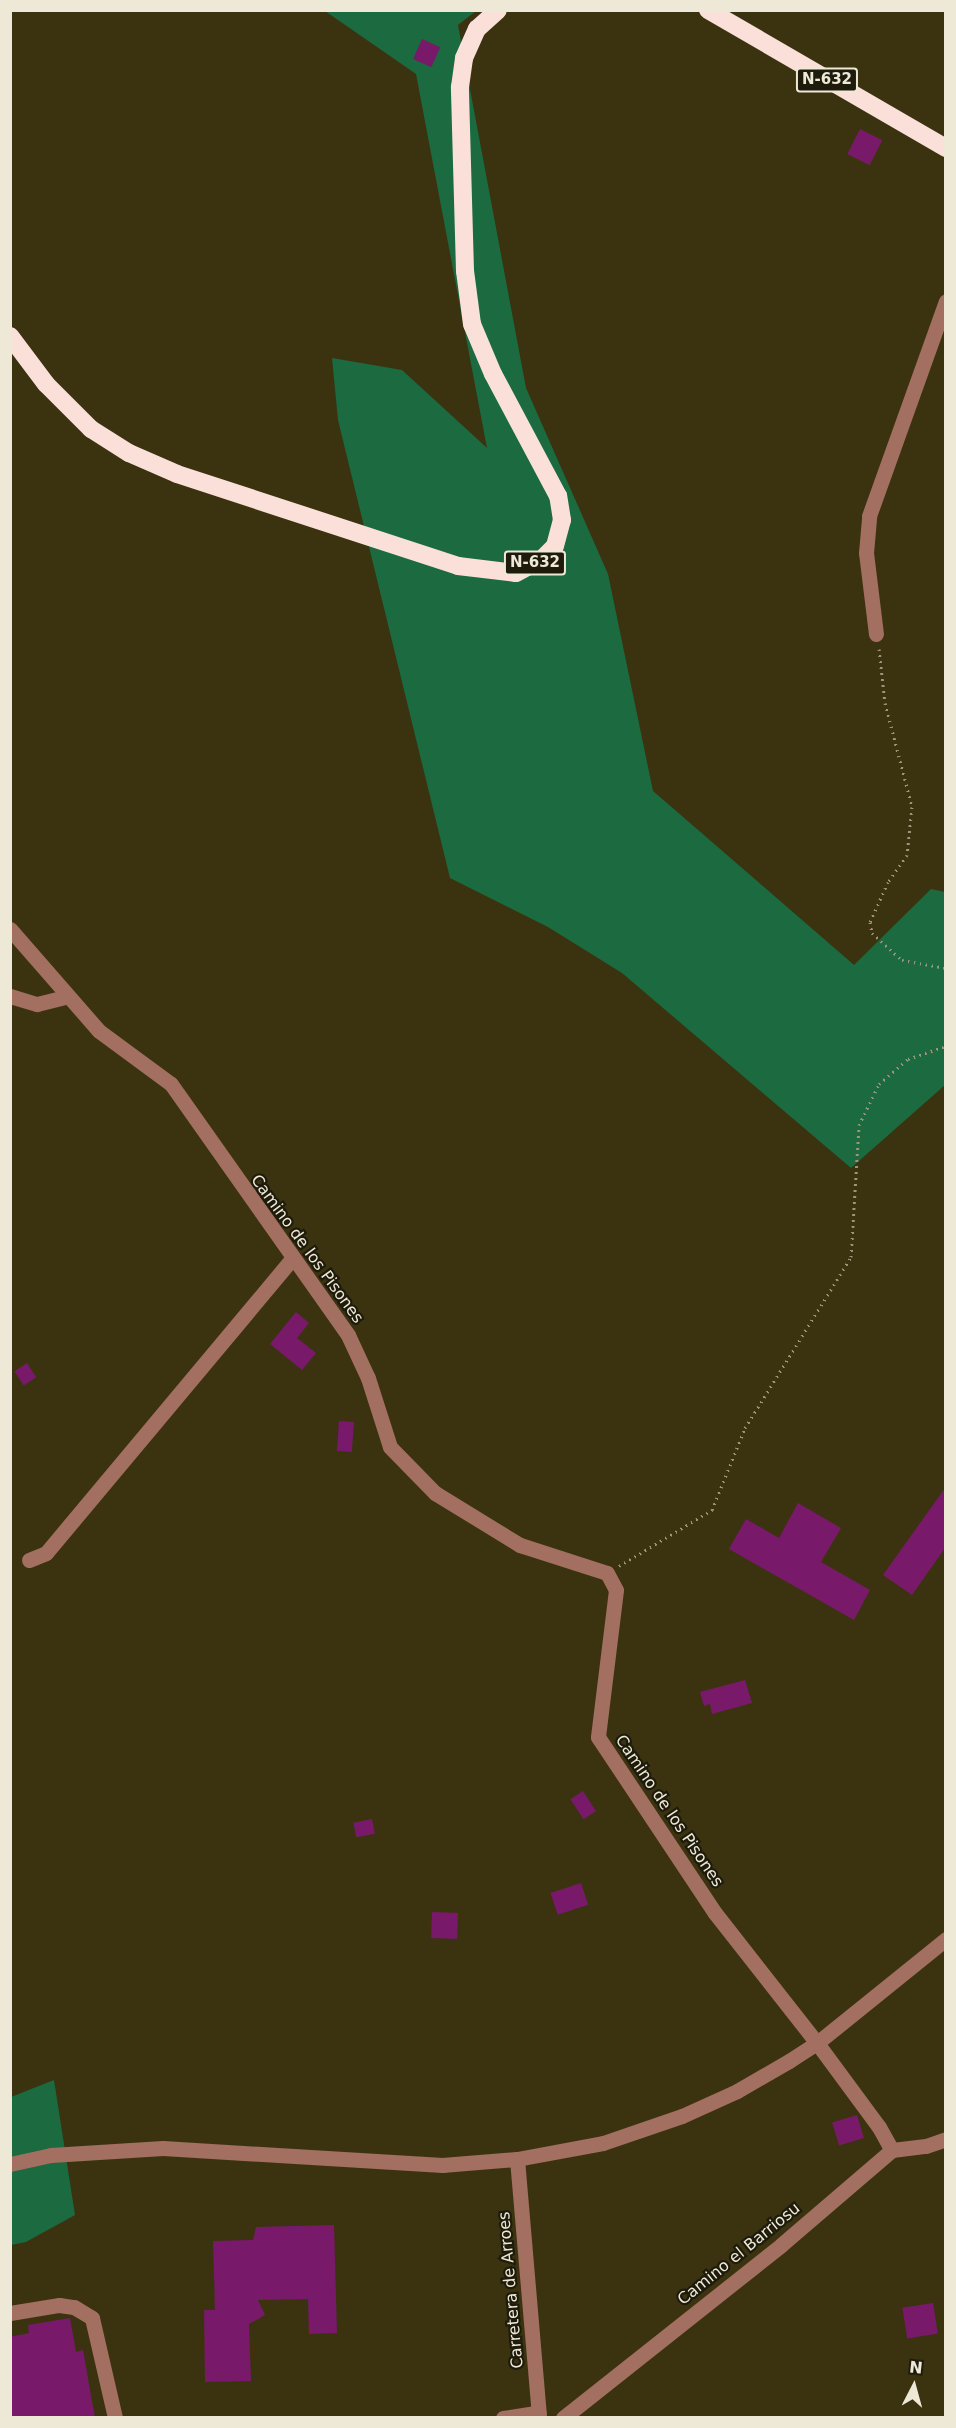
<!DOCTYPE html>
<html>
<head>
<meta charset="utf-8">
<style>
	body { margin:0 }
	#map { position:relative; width:956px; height:2428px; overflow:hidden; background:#3b3310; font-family:"DejaVu Sans",sans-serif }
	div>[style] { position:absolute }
	.green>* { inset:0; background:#1b6a40 }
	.building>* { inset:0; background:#781a69; transform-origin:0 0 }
	.path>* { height:3px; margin-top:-1.5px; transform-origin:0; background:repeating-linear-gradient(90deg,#9b957b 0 1.5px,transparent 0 6px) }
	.minor>* { height:15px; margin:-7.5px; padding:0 7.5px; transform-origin:7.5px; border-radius:7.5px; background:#a36f61 }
	.highway>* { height:18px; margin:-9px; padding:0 9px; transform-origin:9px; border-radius:9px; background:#fae0d9 }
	span { translate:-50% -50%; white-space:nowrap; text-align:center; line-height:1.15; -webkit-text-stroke:4.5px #1e1b0c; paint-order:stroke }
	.shield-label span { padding:2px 4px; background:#1e1b0c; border:2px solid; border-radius:4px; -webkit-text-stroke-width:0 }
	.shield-label { font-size:15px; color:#eee9d6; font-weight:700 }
	.street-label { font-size:16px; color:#eee9d6 }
	.frame { position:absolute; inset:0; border:12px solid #eee9d6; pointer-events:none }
	.north { position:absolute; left:884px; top:2356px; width:60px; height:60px; -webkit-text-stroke:4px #1e1b0c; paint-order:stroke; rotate:6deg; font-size:16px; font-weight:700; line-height:24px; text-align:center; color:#eee9d6 }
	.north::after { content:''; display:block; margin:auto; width:21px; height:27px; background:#eee9d6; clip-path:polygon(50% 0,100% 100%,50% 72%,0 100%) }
</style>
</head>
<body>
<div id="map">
	<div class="green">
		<div style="clip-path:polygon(325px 11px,476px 11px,458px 25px,526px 388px,608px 574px,653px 791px,854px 965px,931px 889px,945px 892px,945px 1085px,851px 1168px,622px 973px,548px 927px,450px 878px,338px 420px,332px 358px,402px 370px,487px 448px,416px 74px)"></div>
		<div style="clip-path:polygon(54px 2080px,75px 2215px,26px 2242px,11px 2245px,11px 2097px)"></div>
	</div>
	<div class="building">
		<div style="left:422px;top:39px;width:20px;height:22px;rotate:24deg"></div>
		<div style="left:860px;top:129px;width:25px;height:28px;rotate:27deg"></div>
		<div style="clip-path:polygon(296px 1312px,309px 1323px,297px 1338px,316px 1353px,302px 1370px,270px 1344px)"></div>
		<div style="left:27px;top:1363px;width:17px;height:15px;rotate:57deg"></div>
		<div style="left:339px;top:1421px;width:15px;height:30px;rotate:4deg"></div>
		<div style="clip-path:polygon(945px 1488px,945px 1548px,912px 1595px,883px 1575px)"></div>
		<div style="clip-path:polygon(798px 1503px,841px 1528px,821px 1562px,870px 1590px,854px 1620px,729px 1549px,746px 1519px,779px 1538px)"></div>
		<div style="clip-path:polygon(745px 1680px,752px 1703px,712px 1714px,710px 1704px,704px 1706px,700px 1692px)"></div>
		<div style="left:583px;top:1791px;width:24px;height:15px;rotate:57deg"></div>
		<div style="left:372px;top:1819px;width:15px;height:19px;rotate:79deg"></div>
		<div style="left:581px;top:1883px;width:23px;height:32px;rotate:72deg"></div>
		<div style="left:432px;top:1912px;width:26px;height:26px;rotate:2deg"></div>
		<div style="left:857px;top:2115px;width:24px;height:26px;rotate:73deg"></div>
		<div style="clip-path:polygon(334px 2225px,337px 2333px,309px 2334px,308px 2299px,258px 2300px,265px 2315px,249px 2324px,251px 2381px,205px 2382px,204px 2310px,215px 2310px,213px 2241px,253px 2240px,256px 2227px)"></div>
		<div style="left:933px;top:2303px;width:31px;height:31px;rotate:81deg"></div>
		<div style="clip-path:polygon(70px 2318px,76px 2352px,83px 2350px,95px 2418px,10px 2418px,10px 2337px,29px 2333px,28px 2325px)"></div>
	</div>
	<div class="path">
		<div style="left:879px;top:649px;width:54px;rotate:83.7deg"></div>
		<div style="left:885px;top:703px;width:107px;rotate:75.4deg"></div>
		<div style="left:912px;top:807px;width:48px;rotate:95.9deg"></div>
		<div style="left:907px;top:855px;width:33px;rotate:125deg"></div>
		<div style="left:888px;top:882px;width:44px;rotate:114.2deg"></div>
		<div style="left:870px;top:922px;width:11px;rotate:80deg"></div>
		<div style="left:872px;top:933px;width:40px;rotate:42deg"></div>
		<div style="left:902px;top:960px;width:45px;rotate:10.3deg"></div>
		<div style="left:619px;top:1566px;width:109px;rotate:-31.1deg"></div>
		<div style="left:712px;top:1510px;width:88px;rotate:-68.1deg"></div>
		<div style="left:745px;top:1428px;width:201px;rotate:-58.2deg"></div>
		<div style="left:851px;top:1257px;width:132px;rotate:-86.5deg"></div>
		<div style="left:859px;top:1125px;width:46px;rotate:-64deg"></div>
		<div style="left:879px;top:1084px;width:38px;rotate:-41deg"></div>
		<div style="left:908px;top:1059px;width:40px;rotate:-18.9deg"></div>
	</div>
	<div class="minor">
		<div style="left:876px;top:634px;width:82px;rotate:-97deg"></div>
		<div style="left:866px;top:553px;width:37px;rotate:-85deg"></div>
		<div style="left:869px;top:516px;width:228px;rotate:-70.3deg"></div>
		<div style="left:10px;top:929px;width:135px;rotate:48.9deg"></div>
		<div style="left:99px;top:1031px;width:89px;rotate:36.4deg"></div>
		<div style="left:171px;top:1084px;width:307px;rotate:54.8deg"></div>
		<div style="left:348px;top:1335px;width:47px;rotate:65.1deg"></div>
		<div style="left:368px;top:1378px;width:72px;rotate:72.3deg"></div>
		<div style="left:390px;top:1447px;width:64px;rotate:45.6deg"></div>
		<div style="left:435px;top:1493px;width:100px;rotate:31.5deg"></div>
		<div style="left:520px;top:1545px;width:91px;rotate:17.8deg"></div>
		<div style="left:607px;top:1573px;width:19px;rotate:62deg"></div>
		<div style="left:616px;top:1590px;width:148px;rotate:97deg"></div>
		<div style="left:598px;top:1737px;width:211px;rotate:56.4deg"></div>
		<div style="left:715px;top:1913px;width:165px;rotate:51.9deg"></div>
		<div style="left:817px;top:2043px;width:104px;rotate:53.6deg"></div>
		<div style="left:879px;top:2127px;width:26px;rotate:61deg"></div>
		<div style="left:10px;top:996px;width:28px;rotate:17deg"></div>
		<div style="left:37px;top:1004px;width:32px;rotate:-14deg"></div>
		<div style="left:29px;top:1560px;width:18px;rotate:-22deg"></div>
		<div style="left:46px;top:1553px;width:385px;rotate:-50.1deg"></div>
		<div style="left:517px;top:2159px;width:260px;rotate:85.1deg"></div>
		<div style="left:10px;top:2164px;width:42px;rotate:-12.4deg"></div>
		<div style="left:51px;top:2155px;width:112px;rotate:-3.6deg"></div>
		<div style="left:163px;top:2148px;width:280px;rotate:3.5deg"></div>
		<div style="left:442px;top:2165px;width:75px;rotate:-4.6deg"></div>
		<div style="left:517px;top:2159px;width:87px;rotate:-10.5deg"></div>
		<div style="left:603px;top:2143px;width:83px;rotate:-18.9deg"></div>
		<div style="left:682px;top:2116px;width:60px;rotate:-24.4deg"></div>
		<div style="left:737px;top:2091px;width:60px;rotate:-30deg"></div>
		<div style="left:789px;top:2061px;width:33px;rotate:-33deg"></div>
		<div style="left:817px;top:2043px;width:166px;rotate:-38.9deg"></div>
		<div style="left:10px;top:2313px;width:50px;rotate:-9.3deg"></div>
		<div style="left:59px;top:2305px;width:15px;rotate:8deg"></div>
		<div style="left:74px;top:2307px;width:21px;rotate:31deg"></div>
		<div style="left:92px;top:2318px;width:103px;rotate:77deg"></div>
		<div style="left:503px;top:2418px;width:36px;rotate:-9deg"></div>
		<div style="left:563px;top:2418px;width:278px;rotate:-38.4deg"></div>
		<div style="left:781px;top:2245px;width:146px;rotate:-40.6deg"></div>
		<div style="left:892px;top:2150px;width:34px;rotate:-7deg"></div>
		<div style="left:926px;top:2146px;width:21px;rotate:-19deg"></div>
	</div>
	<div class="highway">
		<div style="left:708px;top:10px;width:275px;rotate:30.1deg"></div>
		<div style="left:10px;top:336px;width:60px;rotate:53.1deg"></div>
		<div style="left:46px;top:384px;width:64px;rotate:45deg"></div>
		<div style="left:91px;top:429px;width:45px;rotate:32.3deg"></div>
		<div style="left:129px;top:453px;width:52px;rotate:23.6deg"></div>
		<div style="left:177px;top:474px;width:296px;rotate:18.1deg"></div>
		<div style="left:458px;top:566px;width:58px;rotate:6.9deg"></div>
		<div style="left:516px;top:573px;width:30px;rotate:-28deg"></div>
		<div style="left:542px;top:559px;width:18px;rotate:-45deg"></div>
		<div style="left:555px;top:546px;width:27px;rotate:-75deg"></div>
		<div style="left:562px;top:520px;width:24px;rotate:-99deg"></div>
		<div style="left:558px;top:496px;width:138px;rotate:-118deg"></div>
		<div style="left:493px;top:374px;width:54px;rotate:-112.8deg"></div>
		<div style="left:472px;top:324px;width:53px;rotate:-97.5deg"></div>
		<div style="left:465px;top:271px;width:184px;rotate:-91.6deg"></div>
		<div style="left:460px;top:87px;width:29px;rotate:-82deg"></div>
		<div style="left:464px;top:58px;width:32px;rotate:-66deg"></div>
		<div style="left:477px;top:29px;width:28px;rotate:-42deg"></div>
	</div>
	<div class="shield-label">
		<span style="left:827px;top:80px">N-632</span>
		<span style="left:535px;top:563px">N-632</span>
	</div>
	<div class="street-label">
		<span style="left:307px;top:1249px;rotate:54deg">Camino de los Pisones</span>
		<span style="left:669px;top:1811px;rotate:56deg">Camino de los Pisones</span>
		<span style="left:739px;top:2254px;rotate:-39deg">Camino el Barriosu</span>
		<span style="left:511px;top:2290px;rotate:-95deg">Carretera de Arroes</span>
	</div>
	<div class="frame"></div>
	<div class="north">N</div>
</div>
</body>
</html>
